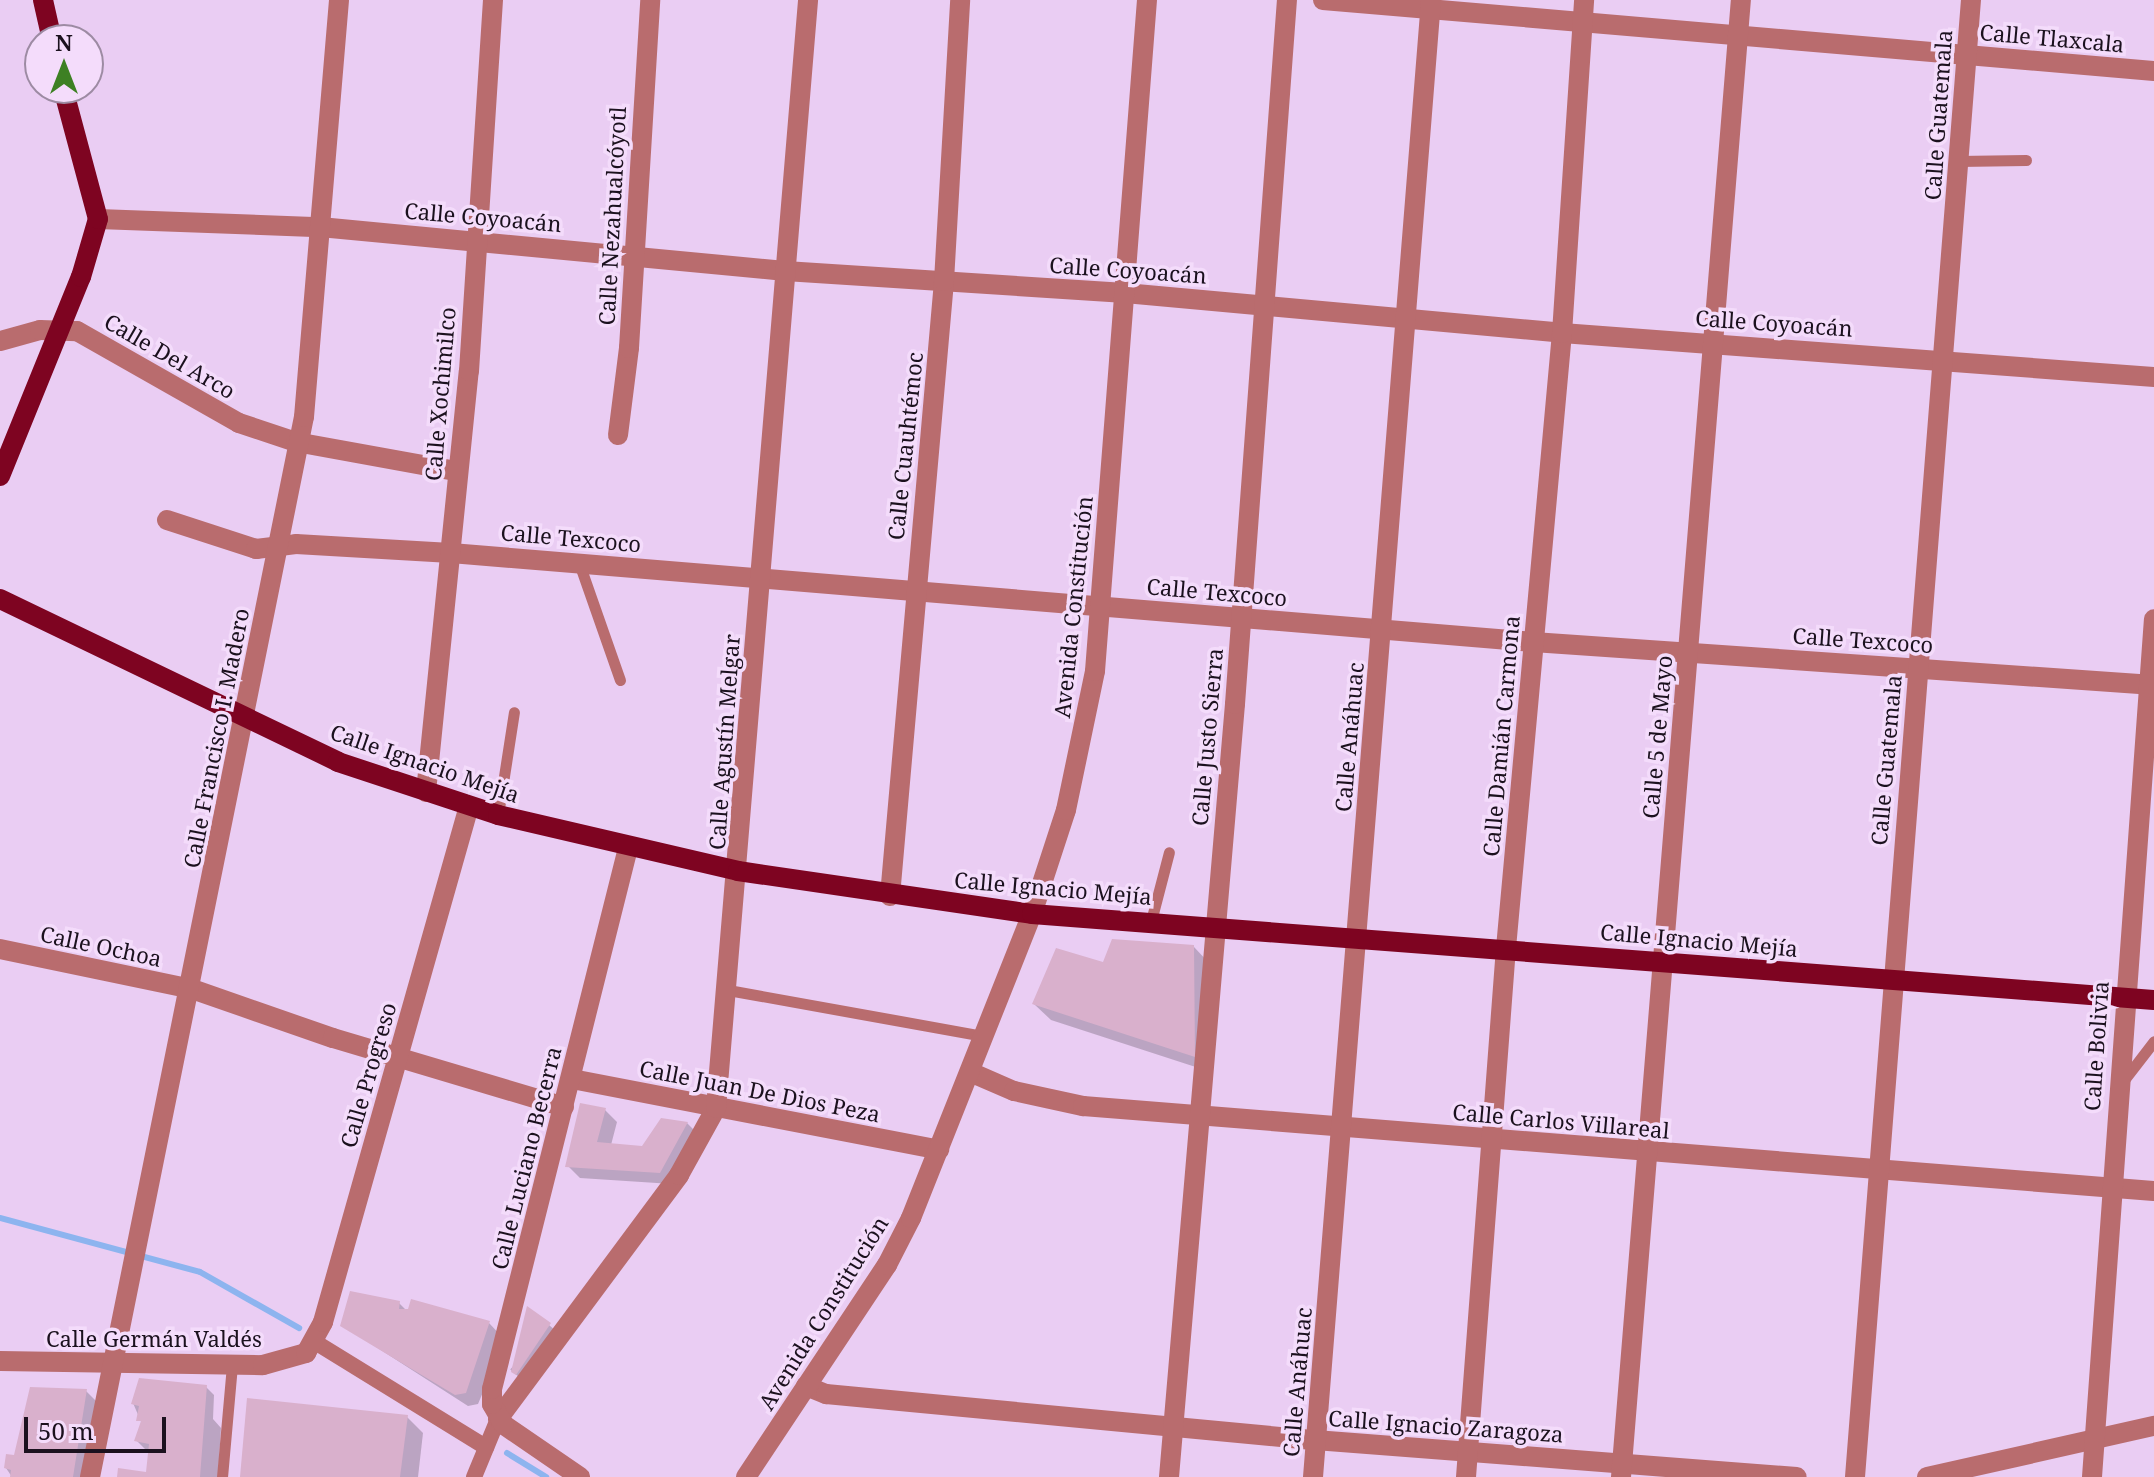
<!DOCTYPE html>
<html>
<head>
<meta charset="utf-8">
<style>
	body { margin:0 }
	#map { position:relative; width:2154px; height:1477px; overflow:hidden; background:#eacdf3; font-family:"Noto Serif",serif }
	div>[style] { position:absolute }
	.shadow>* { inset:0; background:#0003; transform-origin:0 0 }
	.stream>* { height:6px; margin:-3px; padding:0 3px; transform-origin:3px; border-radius:3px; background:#8db4ef }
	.building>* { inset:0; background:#d9b0cc }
	.service>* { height:11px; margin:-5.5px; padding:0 5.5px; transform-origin:5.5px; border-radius:5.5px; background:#b96c6e }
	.pedestrian>* { height:16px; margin:-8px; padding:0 8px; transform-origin:8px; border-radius:8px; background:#b96c6e }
	.minor>* { height:20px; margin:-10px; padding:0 10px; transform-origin:10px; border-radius:10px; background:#b96c6e }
	.tertiary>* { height:20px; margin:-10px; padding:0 10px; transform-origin:10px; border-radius:10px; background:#b96c6e }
	.primary>* { height:20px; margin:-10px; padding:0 10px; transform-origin:10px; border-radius:10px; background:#7e0421 }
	span { translate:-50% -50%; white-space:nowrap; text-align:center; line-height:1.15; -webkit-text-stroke:7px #f4dcfb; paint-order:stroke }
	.street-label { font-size:22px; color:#1b111e }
	.north { position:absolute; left:24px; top:24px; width:80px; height:80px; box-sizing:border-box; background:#f4dcfb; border:2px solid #9d8ba3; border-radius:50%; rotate:0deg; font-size:22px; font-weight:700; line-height:32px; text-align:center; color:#1b111e }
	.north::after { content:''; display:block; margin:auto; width:28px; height:36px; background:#3d8023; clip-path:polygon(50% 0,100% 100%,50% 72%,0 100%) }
	.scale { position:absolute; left:24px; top:1417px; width:142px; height:36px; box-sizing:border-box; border:4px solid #1b111e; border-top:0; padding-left:10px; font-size:24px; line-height:28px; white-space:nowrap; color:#1b111e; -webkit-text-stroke:6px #f4dcfb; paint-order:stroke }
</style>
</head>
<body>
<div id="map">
	<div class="shadow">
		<div style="clip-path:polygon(1194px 947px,1210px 964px,1211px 1072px,1051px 1020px,1034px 1004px)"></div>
		<div style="clip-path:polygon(605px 1110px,617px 1122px,611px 1145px,643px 1148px,687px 1123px,699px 1135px,672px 1184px,580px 1178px,568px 1166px)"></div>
		<div style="clip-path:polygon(399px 1303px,409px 1313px,489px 1323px,505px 1340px,478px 1404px,468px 1406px,342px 1325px)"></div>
		<div style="left:549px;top:1325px;width:11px;height:59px;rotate:41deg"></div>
		<div style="clip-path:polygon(206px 1387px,214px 1395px,213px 1419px,221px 1428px,218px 1477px,119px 1477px,148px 1474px,150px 1454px,136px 1440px,142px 1424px,133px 1403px)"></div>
		<div style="clip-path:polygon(86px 1391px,103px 1408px,92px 1477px,12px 1477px,6px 1468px)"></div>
		<div style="clip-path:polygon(407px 1417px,423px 1433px,418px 1477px,242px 1477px)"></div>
	</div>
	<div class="stream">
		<div style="left:0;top:1218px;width:207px;rotate:15.1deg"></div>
		<div style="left:200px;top:1272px;width:114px;rotate:29.5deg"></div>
		<div style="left:507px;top:1453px;width:46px;rotate:31.6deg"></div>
	</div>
	<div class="building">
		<div style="clip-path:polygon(1112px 939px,1194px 945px,1195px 1057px,1032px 1004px,1056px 948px,1103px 962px)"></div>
		<div style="clip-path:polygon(580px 1103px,606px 1108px,597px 1142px,642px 1146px,661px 1118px,688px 1122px,660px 1173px,565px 1167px)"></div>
		<div style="clip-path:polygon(350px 1291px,400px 1301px,399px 1309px,408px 1309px,411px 1299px,490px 1321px,466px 1393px,455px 1395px,340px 1326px)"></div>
		<div style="clip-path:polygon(527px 1306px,551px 1323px,516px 1375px,511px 1372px)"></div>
		<div style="clip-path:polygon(139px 1378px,207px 1385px,200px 1477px,117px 1477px,118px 1468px,146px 1472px,149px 1444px,134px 1441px,141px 1421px,136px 1421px,139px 1406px,131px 1404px)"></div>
		<div style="clip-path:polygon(30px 1387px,87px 1389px,73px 1477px,10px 1477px,11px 1470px,4px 1468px,6px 1454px,14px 1455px)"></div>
		<div style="clip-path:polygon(247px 1398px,408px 1415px,400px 1477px,240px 1477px)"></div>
	</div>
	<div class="service">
		<div style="left:1958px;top:161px;width:68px;rotate:-0.8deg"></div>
		<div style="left:579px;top:563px;width:124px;rotate:70.7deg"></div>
		<div style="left:498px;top:815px;width:104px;rotate:-81.2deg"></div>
		<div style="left:1151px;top:921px;width:71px;rotate:-75.4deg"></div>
		<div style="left:728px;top:990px;width:260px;rotate:10.2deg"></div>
		<div style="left:2124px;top:1080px;width:49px;rotate:-52.4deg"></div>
		<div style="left:222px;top:1477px;width:112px;rotate:-84.9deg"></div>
	</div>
	<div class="pedestrian">
		<div style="left:315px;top:1342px;width:201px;rotate:31.6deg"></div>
		<div style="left:474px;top:1477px;width:63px;rotate:-67.5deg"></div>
	</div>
	<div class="minor">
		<div style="left:1323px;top:0;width:834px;rotate:4.88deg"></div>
		<div style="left:98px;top:219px;width:222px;rotate:2.1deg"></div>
		<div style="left:320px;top:227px;width:467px;rotate:5.4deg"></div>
		<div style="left:785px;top:271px;width:341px;rotate:3.7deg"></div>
		<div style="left:1125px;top:293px;width:439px;rotate:5.2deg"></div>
		<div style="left:1562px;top:333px;width:594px;rotate:4.25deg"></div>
		<div style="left:0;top:341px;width:41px;rotate:-15.4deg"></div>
		<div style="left:40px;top:330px;width:37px;rotate:2deg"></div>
		<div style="left:77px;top:331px;width:186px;rotate:29.6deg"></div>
		<div style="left:239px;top:423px;width:60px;rotate:18.4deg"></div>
		<div style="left:296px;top:442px;width:163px;rotate:10.3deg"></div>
		<div style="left:618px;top:435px;width:88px;rotate:-82.8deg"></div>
		<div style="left:629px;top:348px;width:349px;rotate:-86.5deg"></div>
		<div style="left:167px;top:520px;width:94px;rotate:18deg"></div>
		<div style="left:256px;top:549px;width:40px;rotate:-7.1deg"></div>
		<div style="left:296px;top:544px;width:155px;rotate:3.3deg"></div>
		<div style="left:451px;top:553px;width:1086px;rotate:4.7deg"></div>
		<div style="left:1533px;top:642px;width:622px;rotate:3.96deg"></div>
		<div style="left:426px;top:792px;width:423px;rotate:-84.2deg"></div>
		<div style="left:469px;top:371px;width:372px;rotate:-86.3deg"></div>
		<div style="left:890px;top:896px;width:617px;rotate:-84.98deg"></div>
		<div style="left:944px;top:281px;width:281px;rotate:-86.7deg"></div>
		<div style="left:0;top:949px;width:196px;rotate:11.8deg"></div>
		<div style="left:192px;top:989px;width:149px;rotate:19.2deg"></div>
		<div style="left:333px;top:1038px;width:241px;rotate:16.6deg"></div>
		<div style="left:970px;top:1072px;width:48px;rotate:23.4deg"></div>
		<div style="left:1014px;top:1091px;width:71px;rotate:12.3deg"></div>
		<div style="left:1083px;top:1106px;width:1074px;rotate:4.54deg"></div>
		<div style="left:572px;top:1079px;width:374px;rotate:10.9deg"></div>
		<div style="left:0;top:1361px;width:263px;rotate:0.9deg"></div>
		<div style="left:263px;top:1365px;width:45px;rotate:-15.6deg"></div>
		<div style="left:306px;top:1353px;width:35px;rotate:-61deg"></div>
		<div style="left:323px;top:1322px;width:536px;rotate:-74.2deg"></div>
		<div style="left:806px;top:1386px;width:22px;rotate:22deg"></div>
		<div style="left:826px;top:1394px;width:491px;rotate:5.4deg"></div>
		<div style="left:1315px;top:1440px;width:483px;rotate:4.4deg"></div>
		<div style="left:498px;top:1419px;width:304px;rotate:-53.4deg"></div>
		<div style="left:679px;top:1175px;width:77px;rotate:-61.1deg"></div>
		<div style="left:716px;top:1108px;width:1112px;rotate:-85.25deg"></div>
		<div style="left:90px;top:1477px;width:1081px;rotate:-78.59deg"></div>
		<div style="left:304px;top:417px;width:418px;rotate:-85.2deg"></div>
		<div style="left:580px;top:1477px;width:92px;rotate:-145.6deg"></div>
		<div style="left:504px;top:1425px;width:24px;rotate:-120deg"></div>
		<div style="left:492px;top:1404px;width:15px;rotate:-90deg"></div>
		<div style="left:492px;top:1389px;width:558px;rotate:-75.89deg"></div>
		<div style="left:1169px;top:1477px;width:776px;rotate:-85.12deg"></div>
		<div style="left:1235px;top:704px;width:706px;rotate:-85.78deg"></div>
		<div style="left:1313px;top:1477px;width:1482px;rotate:-85.43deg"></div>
		<div style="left:1466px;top:1477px;width:531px;rotate:-85.68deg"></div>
		<div style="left:1506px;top:948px;width:618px;rotate:-84.8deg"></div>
		<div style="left:1562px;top:333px;width:334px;rotate:-86.2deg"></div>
		<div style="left:1621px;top:1477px;width:1482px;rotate:-85.36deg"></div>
		<div style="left:1855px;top:1477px;width:1482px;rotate:-85.51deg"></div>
		<div style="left:1927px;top:1477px;width:233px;rotate:-12.7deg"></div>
		<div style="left:2092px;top:1477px;width:860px;rotate:-85.87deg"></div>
	</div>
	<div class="tertiary">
		<div style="left:746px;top:1477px;width:255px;rotate:-56.4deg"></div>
		<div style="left:887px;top:1265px;width:53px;rotate:-62.9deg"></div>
		<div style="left:911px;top:1218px;width:327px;rotate:-68.3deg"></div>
		<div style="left:1032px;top:914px;width:109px;rotate:-71.9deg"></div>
		<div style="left:1066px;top:810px;width:142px;rotate:-78.2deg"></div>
		<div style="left:1095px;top:671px;width:673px;rotate:-85.57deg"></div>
	</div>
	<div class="primary">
		<div style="left:43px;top:0;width:41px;rotate:77.3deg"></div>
		<div style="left:0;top:476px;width:215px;rotate:-67.9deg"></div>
		<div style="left:81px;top:277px;width:60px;rotate:-73.7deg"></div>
		<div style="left:98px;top:219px;width:136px;rotate:-105deg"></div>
		<div style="left:0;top:599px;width:375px;rotate:25.7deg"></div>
		<div style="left:338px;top:762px;width:169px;rotate:18.3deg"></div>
		<div style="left:498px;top:815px;width:246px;rotate:13.1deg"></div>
		<div style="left:738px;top:871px;width:297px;rotate:8.3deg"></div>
		<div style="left:1032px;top:914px;width:1125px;rotate:4.38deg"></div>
	</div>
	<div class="street-label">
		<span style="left:2052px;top:38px;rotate:5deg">Calle Tlaxcala</span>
		<span style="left:1938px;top:115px;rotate:-86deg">Calle Guatemala</span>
		<span style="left:612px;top:216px;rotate:-87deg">Calle Nezahualcóyotl</span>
		<span style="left:483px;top:217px;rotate:5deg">Calle Coyoacán</span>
		<span style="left:1128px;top:270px;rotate:4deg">Calle Coyoacán</span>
		<span style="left:1774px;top:323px;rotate:4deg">Calle Coyoacán</span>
		<span style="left:170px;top:356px;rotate:30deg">Calle Del Arco</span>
		<span style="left:440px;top:394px;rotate:-85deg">Calle Xochimilco</span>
		<span style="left:905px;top:446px;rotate:-84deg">Calle Cuauhtémoc</span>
		<span style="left:571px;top:538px;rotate:5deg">Calle Texcoco</span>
		<span style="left:1217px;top:592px;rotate:5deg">Calle Texcoco</span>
		<span style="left:1073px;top:607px;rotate:-84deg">Avenida Constitución</span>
		<span style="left:1863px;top:640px;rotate:4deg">Calle Texcoco</span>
		<span style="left:1501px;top:736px;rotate:-85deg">Calle Damián Carmona</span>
		<span style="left:1207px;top:737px;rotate:-85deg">Calle Justo Sierra</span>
		<span style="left:1349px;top:737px;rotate:-85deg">Calle Anáhuac</span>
		<span style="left:1657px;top:737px;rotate:-85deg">Calle 5 de Mayo</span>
		<span style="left:216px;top:738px;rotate:-79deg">Calle Francisco I. Madero</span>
		<span style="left:724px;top:742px;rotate:-86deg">Calle Agustín Melgar</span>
		<span style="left:1886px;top:760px;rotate:-85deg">Calle Guatemala</span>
		<span style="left:425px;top:763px;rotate:19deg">Calle Ignacio Mejía</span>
		<span style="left:1053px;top:888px;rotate:5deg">Calle Ignacio Mejía</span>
		<span style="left:1699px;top:940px;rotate:5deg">Calle Ignacio Mejía</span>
		<span style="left:101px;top:946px;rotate:12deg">Calle Ochoa</span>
		<span style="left:2096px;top:1046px;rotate:-86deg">Calle Bolivia</span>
		<span style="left:368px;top:1075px;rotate:-74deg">Calle Progreso</span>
		<span style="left:760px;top:1091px;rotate:11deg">Calle Juan De Dios Peza</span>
		<span style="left:1561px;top:1121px;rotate:5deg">Calle Carlos Villareal</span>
		<span style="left:526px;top:1158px;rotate:-76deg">Calle Luciano Becerra</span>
		<span style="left:823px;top:1313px;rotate:-58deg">Avenida Constitución</span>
		<span style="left:154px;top:1339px">Calle Germán Valdés</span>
		<span style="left:1297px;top:1382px;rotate:-85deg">Calle Anáhuac</span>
		<span style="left:1446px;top:1426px;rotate:4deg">Calle Ignacio Zaragoza</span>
	</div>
	<div class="north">N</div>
	<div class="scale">50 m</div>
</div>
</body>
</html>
